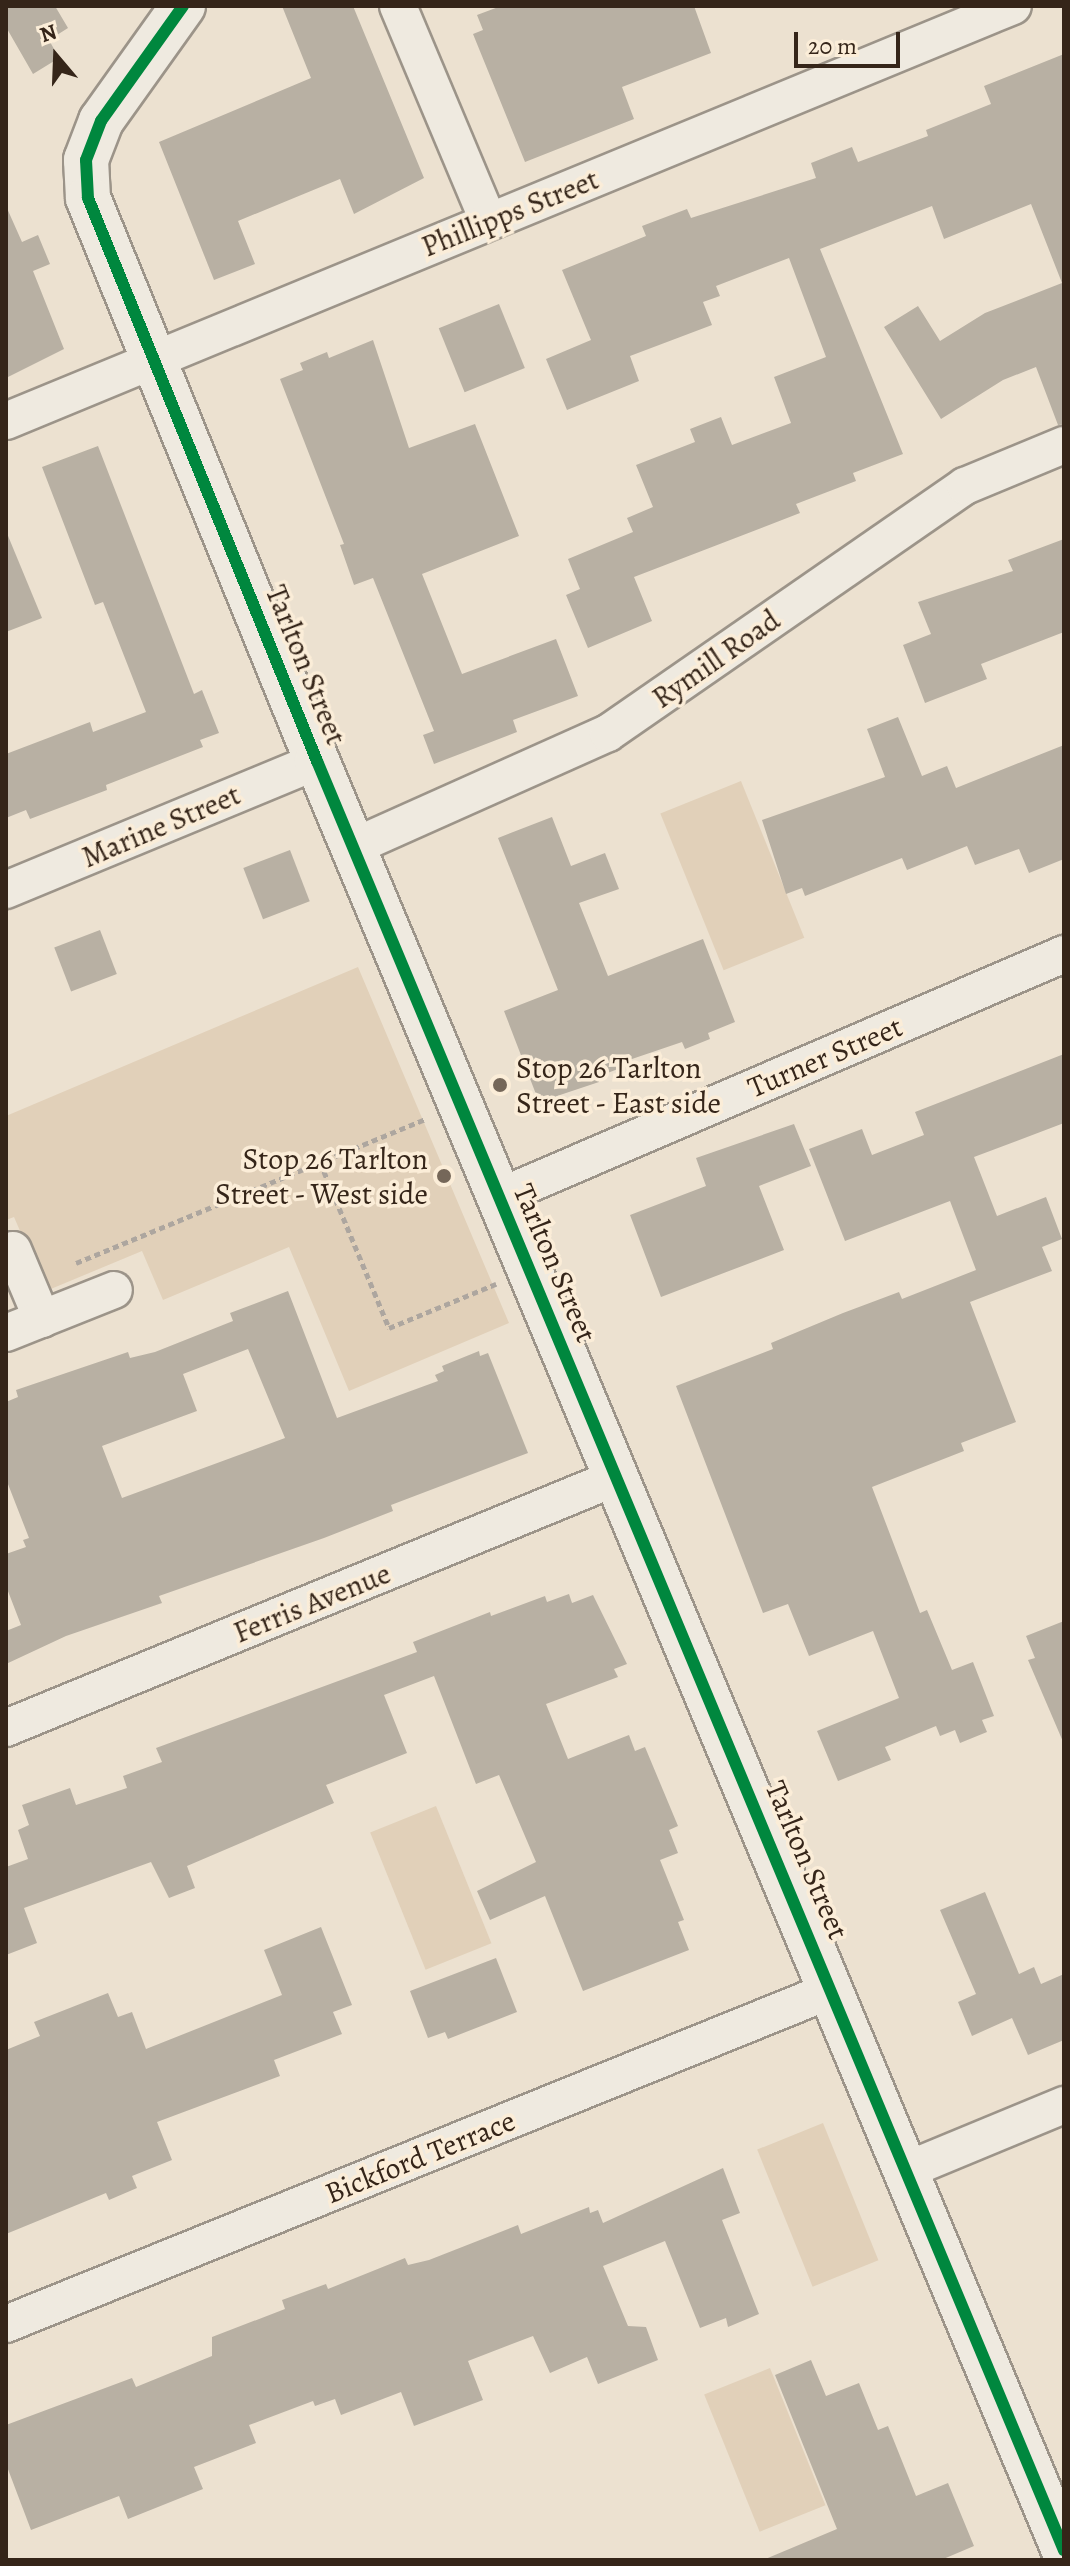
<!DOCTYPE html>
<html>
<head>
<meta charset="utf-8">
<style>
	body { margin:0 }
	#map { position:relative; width:1070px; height:2566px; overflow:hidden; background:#ece1d0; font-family:Alegreya,serif }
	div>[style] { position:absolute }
	.green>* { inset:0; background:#e1d0b9; transform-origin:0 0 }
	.building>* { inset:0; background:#b8b0a3; transform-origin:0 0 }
	.path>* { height:5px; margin-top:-2.5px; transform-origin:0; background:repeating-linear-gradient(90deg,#ada69f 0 6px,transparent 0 10px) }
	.roads { filter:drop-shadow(2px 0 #9c9489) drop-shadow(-2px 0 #9c9489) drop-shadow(0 2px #9c9489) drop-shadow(0 -2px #9c9489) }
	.street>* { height:36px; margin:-18px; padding:0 18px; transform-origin:18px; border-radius:18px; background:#efeae0 }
	.secondary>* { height:44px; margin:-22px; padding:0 22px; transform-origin:22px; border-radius:22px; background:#efeae0 }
	.cycleway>* { height:12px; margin:-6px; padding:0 6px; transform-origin:6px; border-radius:6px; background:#00873e }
	.dots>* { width:22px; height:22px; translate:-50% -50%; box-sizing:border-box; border:4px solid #fbedd8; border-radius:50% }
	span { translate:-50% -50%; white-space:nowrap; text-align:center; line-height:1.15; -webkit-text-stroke:7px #fbedd8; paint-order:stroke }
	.street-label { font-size:30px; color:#352519 }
	.poi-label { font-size:30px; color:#352519 }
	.left { translate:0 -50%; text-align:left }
	.right { translate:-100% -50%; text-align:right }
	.frame { position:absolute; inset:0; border:8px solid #352519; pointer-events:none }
	.north { position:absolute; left:16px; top:16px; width:80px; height:80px; -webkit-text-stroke:6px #fbedd8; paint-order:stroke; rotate:341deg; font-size:22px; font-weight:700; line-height:32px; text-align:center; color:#352519 }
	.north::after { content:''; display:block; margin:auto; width:28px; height:36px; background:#352519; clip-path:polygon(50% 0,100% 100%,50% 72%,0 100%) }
	.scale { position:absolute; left:794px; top:32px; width:106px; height:36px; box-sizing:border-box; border:4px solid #352519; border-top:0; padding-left:10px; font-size:24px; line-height:28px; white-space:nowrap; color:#352519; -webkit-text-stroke:6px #fbedd8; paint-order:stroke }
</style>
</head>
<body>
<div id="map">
	<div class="green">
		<div style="left:741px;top:781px;width:169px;height:87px;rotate:68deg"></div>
		<div style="clip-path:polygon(358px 967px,509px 1323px,349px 1391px,289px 1247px,163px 1300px,142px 1251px,46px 1291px,14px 1217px,6px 1220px,6px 1116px)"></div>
		<div style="left:436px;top:1806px;width:148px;height:71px;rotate:68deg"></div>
		<div style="left:823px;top:2123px;width:148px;height:71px;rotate:68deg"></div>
		<div style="left:770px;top:2368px;width:148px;height:71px;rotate:68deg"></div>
	</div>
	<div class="building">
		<div style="clip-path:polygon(6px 6px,55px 6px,68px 28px,49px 40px,59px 58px,33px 74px,6px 27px)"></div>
		<div style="clip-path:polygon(282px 6px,353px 6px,424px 178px,354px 214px,340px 179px,238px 221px,255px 264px,214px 280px,159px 142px,311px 78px)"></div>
		<div style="clip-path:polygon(501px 6px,694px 6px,711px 53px,622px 87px,634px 119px,525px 162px,473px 34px,483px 30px,477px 15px)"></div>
		<div style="clip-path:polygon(1064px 54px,1064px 424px,1058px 425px,1036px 367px,1003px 380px,941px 419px,884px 327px,918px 306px,940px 341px,985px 313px,1062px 283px,1031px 204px,944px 239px,932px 206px,820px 249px,903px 454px,853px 473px,856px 481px,796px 504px,800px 513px,634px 577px,652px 621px,588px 648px,566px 595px,580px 589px,568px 559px,633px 532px,627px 518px,653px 507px,636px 465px,695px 442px,690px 429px,721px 417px,732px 445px,791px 423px,774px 377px,826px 357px,789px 258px,716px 286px,720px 296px,703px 302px,712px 325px,630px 356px,639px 381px,567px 410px,546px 359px,591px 340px,562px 270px,646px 236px,642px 226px,687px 209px,691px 218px,816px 178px,811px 163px,852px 147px,858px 162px,928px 136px,926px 130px,991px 104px,984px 86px)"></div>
		<div style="clip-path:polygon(6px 206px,22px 242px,38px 235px,50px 264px,33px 271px,64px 349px,6px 378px)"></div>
		<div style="left:499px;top:304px;width:69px;height:65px;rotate:68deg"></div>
		<div style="clip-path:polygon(373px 340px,409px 448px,475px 424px,519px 536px,422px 574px,462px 674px,556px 639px,578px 696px,513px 720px,517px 732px,434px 764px,423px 735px,434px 731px,373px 578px,354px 585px,340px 545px,344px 544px,280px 379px,303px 370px,300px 363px,327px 352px,329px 358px)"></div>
		<div style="clip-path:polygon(98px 446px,194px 694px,202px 690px,219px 733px,200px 740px,203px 747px,106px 785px,107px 790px,30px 819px,26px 810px,6px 818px,6px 754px,90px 722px,93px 732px,146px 712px,103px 602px,95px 605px,42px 467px)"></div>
		<div style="clip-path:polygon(6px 531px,42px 618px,6px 632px)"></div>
		<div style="clip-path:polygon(1064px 539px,1064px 632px,981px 664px,987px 679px,925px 703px,903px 645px,931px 634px,918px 602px,1013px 571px,1008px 560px)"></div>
		<div style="clip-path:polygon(898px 717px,922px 776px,947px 766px,956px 788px,1064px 745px,1064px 859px,1029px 873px,1019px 849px,975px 865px,967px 846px,907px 870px,902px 858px,805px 896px,802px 888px,786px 894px,762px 820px,885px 777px,867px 729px)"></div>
		<div style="clip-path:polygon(552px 817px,571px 866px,605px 853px,619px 889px,579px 903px,608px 976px,703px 939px,735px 1022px,708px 1033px,710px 1039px,685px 1049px,682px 1042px,629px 1060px,631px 1064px,597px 1077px,599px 1082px,539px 1102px,504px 1011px,558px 990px,498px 838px)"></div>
		<div style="left:290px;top:850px;width:55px;height:50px;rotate:69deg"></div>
		<div style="left:100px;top:930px;width:47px;height:49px;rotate:69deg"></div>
		<div style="clip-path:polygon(1064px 1054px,1064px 1123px,974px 1157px,997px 1216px,1046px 1197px,1062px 1239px,1042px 1247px,1052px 1271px,970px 1302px,1016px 1422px,961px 1443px,964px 1451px,872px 1487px,920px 1613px,927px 1610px,952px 1670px,973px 1662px,994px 1716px,982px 1720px,987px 1732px,960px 1743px,955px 1730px,940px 1736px,936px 1726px,885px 1747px,891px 1760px,838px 1781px,817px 1731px,899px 1698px,873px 1631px,809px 1656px,788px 1604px,763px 1613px,676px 1386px,773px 1349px,771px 1343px,843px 1313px,899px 1292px,902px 1299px,976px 1270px,950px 1201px,845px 1241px,809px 1149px,862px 1129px,872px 1155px,924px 1135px,915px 1112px)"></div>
		<div style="clip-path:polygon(794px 1124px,811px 1166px,759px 1186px,784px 1250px,661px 1297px,630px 1215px,706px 1186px,696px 1158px)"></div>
		<div style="clip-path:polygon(evenodd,288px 1291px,337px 1418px,438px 1381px,435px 1375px,444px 1371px,442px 1366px,479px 1351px,480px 1356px,488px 1353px,528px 1453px,391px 1505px,393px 1511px,324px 1538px,159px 1596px,162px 1603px,66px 1636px,6px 1664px,6px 1631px,21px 1625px,6px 1586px,6px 1554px,26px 1547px,23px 1540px,29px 1538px,6px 1479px,6px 1402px,18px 1397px,16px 1390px,128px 1352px,130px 1358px,155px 1352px,233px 1321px,230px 1313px,288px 1291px,248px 1349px,285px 1438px,122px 1498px,102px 1446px,197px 1411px,183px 1374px,248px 1349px)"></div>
		<div style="clip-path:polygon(569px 1594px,572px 1603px,593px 1595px,627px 1664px,614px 1669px,618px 1677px,546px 1704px,568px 1759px,629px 1735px,635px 1751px,645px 1747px,678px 1826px,669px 1830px,678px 1853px,660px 1860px,684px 1920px,678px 1922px,689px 1950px,583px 1991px,545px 1896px,490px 1920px,477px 1891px,536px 1862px,499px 1775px,476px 1784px,434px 1676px,384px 1695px,407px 1753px,326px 1785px,334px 1803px,187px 1866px,195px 1888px,169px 1898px,151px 1862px,24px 1908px,37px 1943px,6px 1955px,6px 1867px,28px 1859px,18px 1830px,29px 1825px,22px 1805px,70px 1788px,76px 1805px,127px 1788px,123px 1776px,162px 1762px,156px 1748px,417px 1652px,413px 1642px,490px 1612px,491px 1616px,545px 1596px,547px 1602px)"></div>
		<div style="clip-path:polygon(1064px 1621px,1064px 1744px,1028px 1660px,1035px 1658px,1026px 1636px)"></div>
		<div style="clip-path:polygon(985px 1892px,1019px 1974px,1034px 1967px,1041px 1984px,1064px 1974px,1064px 2040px,1028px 2055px,1012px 2018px,972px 2036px,958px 2002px,976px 1994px,940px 1910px)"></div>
		<div style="clip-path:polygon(321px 1927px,352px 2005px,333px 2012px,342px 2034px,274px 2060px,280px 2076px,157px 2122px,172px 2160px,132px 2176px,137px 2188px,109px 2200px,106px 2193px,6px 2234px,6px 2050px,40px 2036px,34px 2022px,108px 1993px,118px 2017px,132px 2012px,146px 2049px,282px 1995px,264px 1950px)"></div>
		<div style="clip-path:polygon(496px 1958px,517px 2012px,448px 2039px,445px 2032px,428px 2038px,410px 1991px)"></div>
		<div style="clip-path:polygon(723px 2168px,740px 2213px,722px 2220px,759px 2314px,728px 2327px,726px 2318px,700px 2328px,665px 2241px,603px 2266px,628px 2326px,646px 2327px,658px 2360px,598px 2384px,587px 2357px,550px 2373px,533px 2336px,468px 2361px,483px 2400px,414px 2426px,401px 2392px,341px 2415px,335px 2399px,315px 2406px,313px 2401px,249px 2425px,256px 2443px,194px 2467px,203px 2489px,128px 2519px,119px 2496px,31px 2530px,6px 2464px,6px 2425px,132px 2378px,136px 2387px,212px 2356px,212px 2337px,285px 2309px,282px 2300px,326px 2284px,328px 2289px,405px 2258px,408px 2265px,429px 2260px,518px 2225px,521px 2234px,589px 2207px,590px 2213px,598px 2210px,603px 2223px)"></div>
		<div style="clip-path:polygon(811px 2360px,826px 2396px,859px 2383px,878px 2430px,888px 2426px,916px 2496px,948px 2483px,974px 2546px,941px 2560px,763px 2560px,837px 2529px,775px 2375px)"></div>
	</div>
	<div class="path">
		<div style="left:320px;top:1162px;width:180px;rotate:67.4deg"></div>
		<div style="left:389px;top:1328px;width:116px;rotate:-22.4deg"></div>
		<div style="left:76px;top:1263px;width:378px;rotate:-22.4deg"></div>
	</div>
	<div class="roads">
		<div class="street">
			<div style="left:398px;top:6px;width:234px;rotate:67.2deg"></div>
			<div style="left:6px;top:421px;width:1089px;rotate:-22.4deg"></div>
			<div style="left:353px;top:847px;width:279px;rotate:-24.1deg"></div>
			<div style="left:608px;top:733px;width:434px;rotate:-34.7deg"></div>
			<div style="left:965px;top:486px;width:107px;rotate:-22.5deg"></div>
			<div style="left:6px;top:890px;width:337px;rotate:-22.5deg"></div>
			<div style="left:499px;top:1197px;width:615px;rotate:-23.27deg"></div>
			<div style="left:13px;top:1250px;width:75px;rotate:67.2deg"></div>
			<div style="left:6px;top:1333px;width:116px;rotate:-21.7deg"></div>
			<div style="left:6px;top:1728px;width:661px;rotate:-22.33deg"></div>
			<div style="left:907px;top:2170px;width:170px;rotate:-22.5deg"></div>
			<div style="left:6px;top:2324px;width:893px;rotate:-22.03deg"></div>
		</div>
		<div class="secondary">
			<div style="left:183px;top:6px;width:141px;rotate:125.5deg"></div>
			<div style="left:101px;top:121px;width:42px;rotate:111deg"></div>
			<div style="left:86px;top:160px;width:38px;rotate:87deg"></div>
			<div style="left:88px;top:198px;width:608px;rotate:67.87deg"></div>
			<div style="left:317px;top:761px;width:1939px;rotate:67.34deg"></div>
		</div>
	</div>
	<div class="cycleway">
		<div style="left:183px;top:6px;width:141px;rotate:125.5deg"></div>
		<div style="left:101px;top:121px;width:42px;rotate:111deg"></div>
		<div style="left:86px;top:160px;width:38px;rotate:87deg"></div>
		<div style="left:88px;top:198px;width:608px;rotate:67.87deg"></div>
		<div style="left:317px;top:761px;width:1939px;rotate:67.34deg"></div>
	</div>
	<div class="dots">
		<div style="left:500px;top:1085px;background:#756759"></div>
		<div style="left:444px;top:1176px;background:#756759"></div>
	</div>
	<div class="street-label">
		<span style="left:510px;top:213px;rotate:-22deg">Phillipps Street</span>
		<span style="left:716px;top:659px;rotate:-35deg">Rymill Road</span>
		<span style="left:306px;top:665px;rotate:68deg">Tarlton Street</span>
		<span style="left:161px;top:826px;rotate:-23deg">Marine Street</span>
		<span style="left:825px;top:1057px;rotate:-23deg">Turner Street</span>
		<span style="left:555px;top:1263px;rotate:67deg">Tarlton Street</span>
		<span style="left:312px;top:1603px;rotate:-22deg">Ferris Avenue</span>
		<span style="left:807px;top:1860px;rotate:67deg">Tarlton Street</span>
		<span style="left:420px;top:2157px;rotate:-22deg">Bickford Terrace</span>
	</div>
	<div class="poi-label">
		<span class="left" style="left:516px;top:1085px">Stop 26 Tarlton<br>Street - East side</span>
		<span class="right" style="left:428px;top:1176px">Stop 26 Tarlton<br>Street - West side</span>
	</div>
	<div class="frame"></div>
	<div class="north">N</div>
	<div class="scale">20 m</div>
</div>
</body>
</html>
